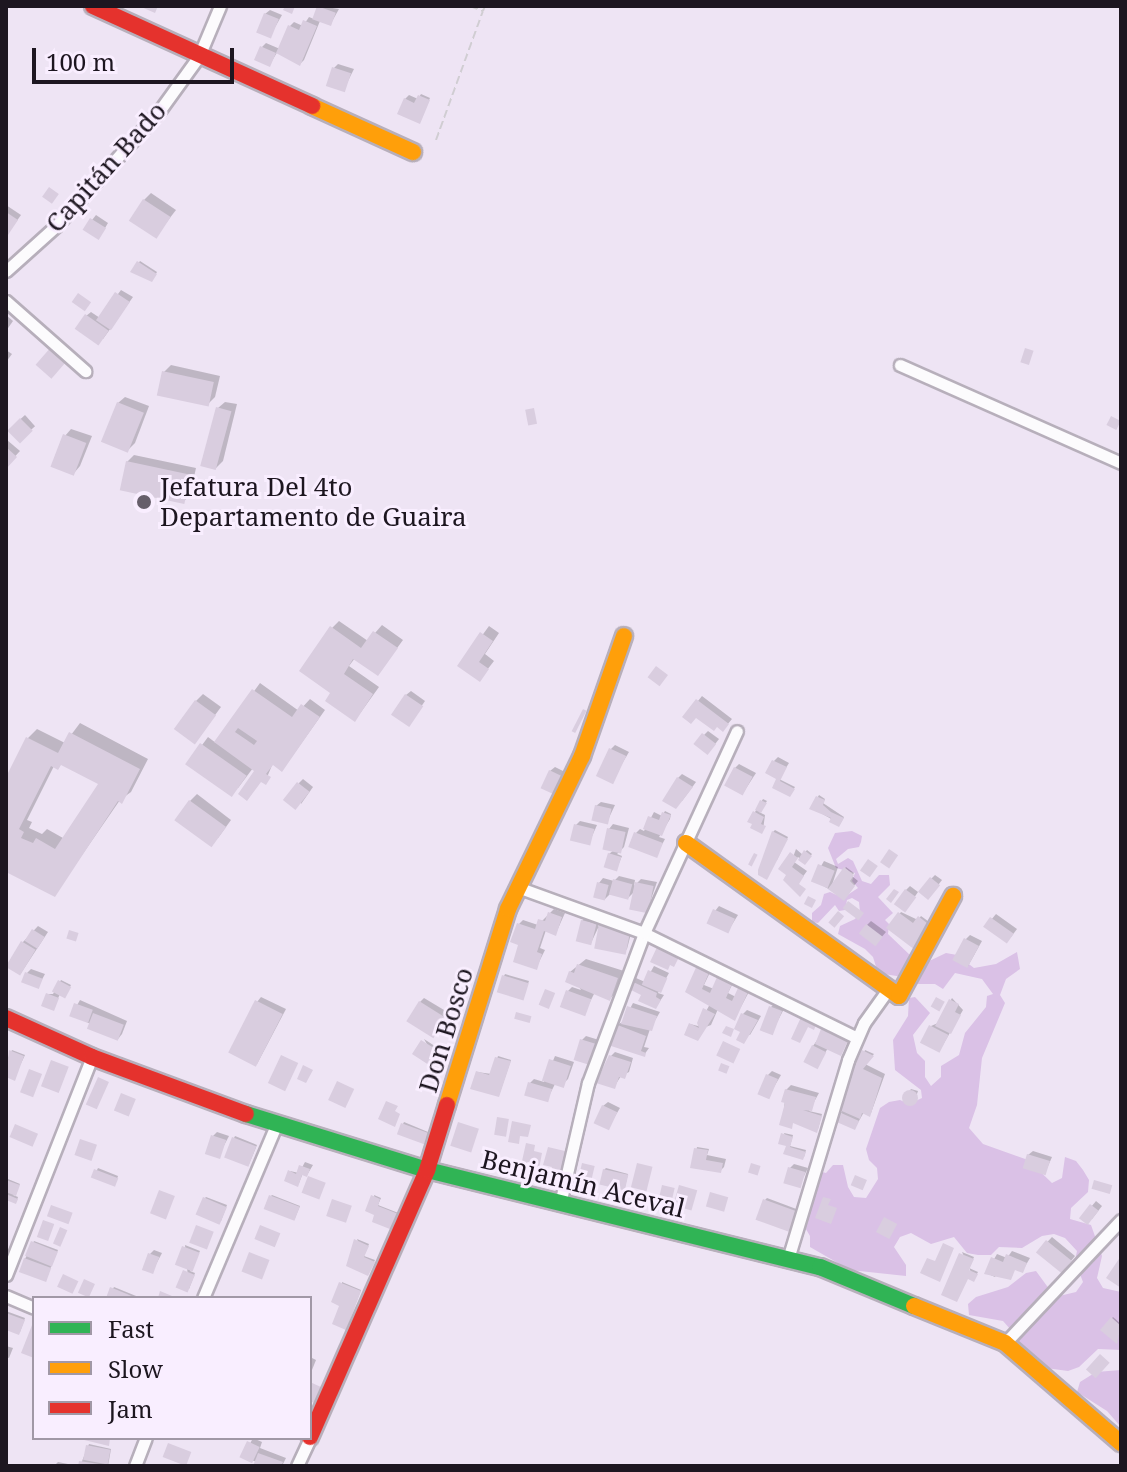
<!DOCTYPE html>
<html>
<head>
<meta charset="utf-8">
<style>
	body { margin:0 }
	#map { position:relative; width:1127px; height:1472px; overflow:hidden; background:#eee4f4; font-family:"Noto Serif",serif }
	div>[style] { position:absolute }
	.green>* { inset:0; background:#dac1e6 }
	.shadow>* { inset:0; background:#0003; transform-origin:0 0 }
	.building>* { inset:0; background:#d9cddf; transform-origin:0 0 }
	.round { border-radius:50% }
	.path>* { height:2px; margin-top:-1px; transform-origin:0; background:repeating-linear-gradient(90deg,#d0cdd2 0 8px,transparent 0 12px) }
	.roads { filter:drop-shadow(2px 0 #b7afbb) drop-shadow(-2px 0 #b7afbb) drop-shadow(0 2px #b7afbb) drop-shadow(0 -2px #b7afbb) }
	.street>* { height:11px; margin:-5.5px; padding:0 5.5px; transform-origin:5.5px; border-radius:5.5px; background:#fcfbfd }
	.fast>* { height:16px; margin:-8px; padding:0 8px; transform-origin:8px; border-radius:8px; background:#30b455 }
	.slow>* { height:16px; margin:-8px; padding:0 8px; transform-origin:8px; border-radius:8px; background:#ff9f0a }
	.jam>* { height:16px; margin:-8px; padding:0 8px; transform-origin:8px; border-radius:8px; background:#e5322d }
	.dots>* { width:22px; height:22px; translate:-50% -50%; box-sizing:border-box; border:4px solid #f9eeff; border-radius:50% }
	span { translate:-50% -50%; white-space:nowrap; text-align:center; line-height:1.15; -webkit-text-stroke:6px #f9eeff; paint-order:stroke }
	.street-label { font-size:26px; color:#1d1620 }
	.poi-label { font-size:26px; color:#1d1620 }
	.left { translate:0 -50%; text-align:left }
	.frame { position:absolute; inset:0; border:8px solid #1d1620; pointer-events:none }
	.legend { position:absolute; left:32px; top:1296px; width:280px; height:144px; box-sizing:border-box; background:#f9eeff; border:2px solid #a198a6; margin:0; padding:10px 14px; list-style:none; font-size:24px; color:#1d1620 }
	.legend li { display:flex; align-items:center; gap:16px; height:40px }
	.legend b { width:40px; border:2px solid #a198a6 }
	.scale { position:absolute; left:32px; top:48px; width:202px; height:36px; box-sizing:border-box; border:4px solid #1d1620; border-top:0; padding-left:10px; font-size:24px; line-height:28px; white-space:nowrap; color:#1d1620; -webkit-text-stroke:6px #f9eeff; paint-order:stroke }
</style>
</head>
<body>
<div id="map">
	<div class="green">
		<div style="clip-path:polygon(852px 831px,862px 836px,861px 842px,859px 847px,848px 849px,836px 859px,838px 864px,848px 858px,853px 861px,862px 881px,871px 884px,879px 875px,889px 875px,890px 885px,878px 897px,893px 913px,885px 920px,889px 924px,888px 934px,912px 957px,925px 963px,946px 953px,957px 955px,974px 968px,996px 964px,1017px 952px,1020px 969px,1006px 979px,1000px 995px,1005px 1003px,982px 1058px,977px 1105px,969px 1128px,983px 1144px,1028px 1160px,1052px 1183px,1062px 1178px,1065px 1157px,1076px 1161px,1083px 1170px,1089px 1180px,1088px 1192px,1071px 1208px,1070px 1219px,1091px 1225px,1102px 1256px,1097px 1278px,1103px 1288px,1121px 1292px,1121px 1350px,1098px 1349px,1079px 1367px,1068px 1371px,1046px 1368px,1010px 1341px,1011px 1330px,1003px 1321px,969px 1315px,968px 1304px,976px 1297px,1008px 1287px,1026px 1273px,1036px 1271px,1055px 1297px,1076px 1292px,1083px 1282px,1075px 1261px,1077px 1251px,1065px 1238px,1054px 1234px,1042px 1236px,1022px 1248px,999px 1247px,991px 1255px,978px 1255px,967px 1253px,954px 1237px,931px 1244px,911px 1233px,900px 1237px,894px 1247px,906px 1265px,906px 1276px,850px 1270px,810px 1247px,810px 1236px,803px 1224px,815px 1170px,826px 1173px,833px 1165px,843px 1165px,848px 1187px,854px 1197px,866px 1198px,878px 1179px,877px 1168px,869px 1160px,866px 1149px,880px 1108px,889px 1102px,900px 1100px,909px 1104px,922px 1098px,921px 1090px,895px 1070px,893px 1040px,908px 1016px,909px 998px,915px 997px,930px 1013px,913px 1035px,917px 1053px,925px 1061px,925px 1077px,931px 1086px,941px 1077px,941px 1066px,959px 1055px,965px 1033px,986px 1007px,987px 996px,993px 994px,982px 979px,955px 973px,943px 989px,935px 984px,918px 984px,915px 979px,878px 973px,873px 957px,865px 949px,838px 934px,840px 926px,855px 919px,860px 912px,859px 902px,852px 898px,847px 900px,845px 910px,839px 911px,835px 905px,818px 923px,812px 922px,812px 913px,821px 905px,824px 894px,830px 892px,843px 898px,858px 888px,852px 881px,855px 873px,836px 868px,828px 848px,835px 833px)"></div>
		<div style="clip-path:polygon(1121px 1370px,1121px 1427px,1107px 1411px,1077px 1392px,1080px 1382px,1096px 1372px)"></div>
	</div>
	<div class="shadow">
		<div style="clip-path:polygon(320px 6px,339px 9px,330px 25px,320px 21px,304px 60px,300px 64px,278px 51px,270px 64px,262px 47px,266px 43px,280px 49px,290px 26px,294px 22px,303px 26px,309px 17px,314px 19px)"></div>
		<div style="clip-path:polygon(270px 10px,282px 15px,270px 36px,265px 14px)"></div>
		<div style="clip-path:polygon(338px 64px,354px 69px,343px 91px,334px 68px)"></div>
		<div style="clip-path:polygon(421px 94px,430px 98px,419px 121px,405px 99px,409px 95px,418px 99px)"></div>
		<div style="clip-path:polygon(151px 193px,176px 210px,156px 236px,144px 200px)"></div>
		<div style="clip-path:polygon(6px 205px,21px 215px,6px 236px)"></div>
		<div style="clip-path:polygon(96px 215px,108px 223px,102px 233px,85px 229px)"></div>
		<div style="clip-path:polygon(140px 261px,157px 272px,152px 280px,133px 271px)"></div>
		<div style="clip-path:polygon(121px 290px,133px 297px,103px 339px,86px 316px,91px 312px,100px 318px)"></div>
		<div style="clip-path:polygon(6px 315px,13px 321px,6px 331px)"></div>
		<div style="clip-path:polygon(6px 350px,12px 354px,6px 362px)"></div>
		<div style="clip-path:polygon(171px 365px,220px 376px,215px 397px,208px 404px,164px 372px)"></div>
		<div style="clip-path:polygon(125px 397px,149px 406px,135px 443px,128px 450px,118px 403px)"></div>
		<div style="clip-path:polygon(225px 402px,237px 404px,223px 461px,216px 468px,218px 408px)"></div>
		<div style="left:25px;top:415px;width:15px;height:22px;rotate:48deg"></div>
		<div style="clip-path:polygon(71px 429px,92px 436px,80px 466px,74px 473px,65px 436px)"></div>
		<div style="clip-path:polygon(7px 440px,20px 451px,7px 465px,6px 463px)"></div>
		<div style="clip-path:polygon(134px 455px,196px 468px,190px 495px,183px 502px,127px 462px)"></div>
		<div style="clip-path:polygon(339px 621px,368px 641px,382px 625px,403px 640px,378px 674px,355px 658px,349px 666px,379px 687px,361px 712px,333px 692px,332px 628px)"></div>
		<div style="clip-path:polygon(489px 626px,499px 633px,485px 654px,494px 661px,480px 679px,460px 666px)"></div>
		<div style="clip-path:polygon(260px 683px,299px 711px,310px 699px,325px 710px,288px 762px,273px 763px,265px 782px,262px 764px,253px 768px,238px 788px,188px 764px,208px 737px,216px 743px)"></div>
		<div style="clip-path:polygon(411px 691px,425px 701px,412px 720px,406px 695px)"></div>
		<div style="clip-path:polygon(203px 694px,221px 707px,195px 742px,196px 701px)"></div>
		<div style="clip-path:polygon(702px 696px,732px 719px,727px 725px,696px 715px,685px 717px)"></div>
		<div style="clip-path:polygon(evenodd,80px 723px,148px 759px,131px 792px,120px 800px,55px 894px,6px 870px,6px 781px,28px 738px,37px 729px,65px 743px,80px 723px,62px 763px,101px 784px,63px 838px,47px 829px,42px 834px,29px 828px,32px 822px,27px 820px,54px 766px,62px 763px)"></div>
		<div style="clip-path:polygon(708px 731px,719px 739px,712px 748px,704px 735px)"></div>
		<div style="clip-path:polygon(615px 745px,629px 752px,611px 782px,611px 749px)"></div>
		<div style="clip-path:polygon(778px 757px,789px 763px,779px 779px,795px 787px,791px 793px,774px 787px,779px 778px,774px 761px)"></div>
		<div style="clip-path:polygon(739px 764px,756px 773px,743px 793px,735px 768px)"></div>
		<div style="clip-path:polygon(555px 767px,565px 772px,553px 793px,550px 771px)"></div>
		<div style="clip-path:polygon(682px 774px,696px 782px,682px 801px,678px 778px)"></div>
		<div style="clip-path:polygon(303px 779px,313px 787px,301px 804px,299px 783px)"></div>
		<div style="clip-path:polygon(197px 794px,231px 820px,218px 838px,190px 801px)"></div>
		<div style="clip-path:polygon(819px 795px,825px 799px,823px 803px,844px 817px,840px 824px,812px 808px)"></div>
		<div style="clip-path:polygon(763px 799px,767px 801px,759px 812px,765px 815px,763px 830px,755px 812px)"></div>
		<div style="clip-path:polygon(601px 802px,615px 805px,607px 822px,596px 806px)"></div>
		<div style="clip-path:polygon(665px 811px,671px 814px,670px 819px,659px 837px,665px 839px,656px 856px,636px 833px,640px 829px,644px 831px,654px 812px,662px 816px)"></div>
		<div style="clip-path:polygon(580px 821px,597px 825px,589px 843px,576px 825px)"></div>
		<div style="clip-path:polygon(613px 824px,629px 828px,624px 847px,617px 854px,622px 856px,617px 868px,609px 854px,614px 850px,609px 829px)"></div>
		<div style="clip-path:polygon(775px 830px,788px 837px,777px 860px,773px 832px)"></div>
		<div style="clip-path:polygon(796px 849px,803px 855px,807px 850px,812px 854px,805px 863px,798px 857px,794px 862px,807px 871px,799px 882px,785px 879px)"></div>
		<div style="clip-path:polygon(824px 861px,838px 867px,831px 888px,846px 867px,854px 873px,852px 876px,858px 881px,844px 898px,813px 880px)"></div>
		<div style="clip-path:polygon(935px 875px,942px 880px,932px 893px,931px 879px)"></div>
		<div style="clip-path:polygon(619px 876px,635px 880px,634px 886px,641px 879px,657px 882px,647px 911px,635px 891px,628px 898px,610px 894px,605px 899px,599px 883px,603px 878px,614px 881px)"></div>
		<div style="clip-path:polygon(910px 886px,918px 892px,909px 905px,906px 890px)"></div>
		<div style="clip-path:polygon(719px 906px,738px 915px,728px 931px,715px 911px)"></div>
		<div style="clip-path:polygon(554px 909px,565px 913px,556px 933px,546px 930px,540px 948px,545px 950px,536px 968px,521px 944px,519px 924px,523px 920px,538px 925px)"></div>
		<div style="clip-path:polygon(901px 912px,918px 920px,921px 916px,932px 924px,889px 928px)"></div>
		<div style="clip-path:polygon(996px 914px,1017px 929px,1011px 937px,986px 926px)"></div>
		<div style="clip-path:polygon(587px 916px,600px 920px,598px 927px,605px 920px,633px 926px,627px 949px,623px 953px,598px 928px,591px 943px,582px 921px)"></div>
		<div style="clip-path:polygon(871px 921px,886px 932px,880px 939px,867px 925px)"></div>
		<div style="clip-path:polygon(38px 926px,48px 932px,21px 973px,23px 942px)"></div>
		<div style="clip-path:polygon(970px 935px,982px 941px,968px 966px,966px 939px)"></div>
		<div style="clip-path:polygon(586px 959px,624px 971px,616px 992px,610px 999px,595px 992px,584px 1014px,568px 991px,572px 987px,581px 990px,570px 972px)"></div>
		<div style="clip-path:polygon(714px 964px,704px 985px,714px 989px,723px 974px,735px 979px,728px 993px,736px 997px,744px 985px,751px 988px,735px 1018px,718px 1009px,711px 1025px,703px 1028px,699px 1037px,690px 1024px,698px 1026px,710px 1004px,688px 991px)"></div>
		<div style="clip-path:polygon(654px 966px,669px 973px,658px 993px,664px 995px,656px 1007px,632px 982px,636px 978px,645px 982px)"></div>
		<div style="clip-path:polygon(31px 969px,45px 974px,38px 987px,27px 973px)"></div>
		<div style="clip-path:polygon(505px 974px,529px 981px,523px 998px,504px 976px)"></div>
		<div style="clip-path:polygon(61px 980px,71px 985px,66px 994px,60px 994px,54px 1007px,48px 994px,53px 994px)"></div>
		<div style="clip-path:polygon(261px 997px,286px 1009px,257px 1064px,257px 1002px)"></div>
		<div style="clip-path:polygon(424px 998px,449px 1013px,433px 1036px,420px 1002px)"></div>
		<div style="clip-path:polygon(952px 998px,963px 1010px,940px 1050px,931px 1026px,938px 1023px)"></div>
		<div style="clip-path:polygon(80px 1000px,127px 1021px,122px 1034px,118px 1039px,72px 1014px)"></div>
		<div style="clip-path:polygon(633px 1003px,660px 1012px,650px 1029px,644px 1047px,649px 1048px,644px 1055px,616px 1025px,623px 1022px)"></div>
		<div style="clip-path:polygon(775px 1003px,785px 1007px,771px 1034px,771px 1007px)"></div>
		<div style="clip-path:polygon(747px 1010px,761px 1016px,750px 1035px,742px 1031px,743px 1014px)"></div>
		<div style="clip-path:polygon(827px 1026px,850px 1037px,840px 1054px,828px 1048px,817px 1066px,813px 1046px)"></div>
		<div style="clip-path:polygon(586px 1036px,599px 1040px,594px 1058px,582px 1040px)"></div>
		<div style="clip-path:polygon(424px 1039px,447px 1054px,445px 1056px,439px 1055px,436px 1060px)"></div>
		<div style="clip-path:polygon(12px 1050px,25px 1055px,14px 1078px,6px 1075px,6px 1062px)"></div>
		<div style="clip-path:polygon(865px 1050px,874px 1054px,865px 1064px,885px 1074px,871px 1113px,864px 1112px,855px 1128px,841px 1113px)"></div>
		<div style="clip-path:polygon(615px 1052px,633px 1058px,629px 1072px,621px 1076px,614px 1087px,611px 1056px)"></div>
		<div style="clip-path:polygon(498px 1056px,511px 1060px,499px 1095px,477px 1072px,492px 1074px)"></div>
		<div style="clip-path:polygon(555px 1056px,574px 1062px,568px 1079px,564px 1083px,556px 1082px,547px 1100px,530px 1083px,534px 1079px,544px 1082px)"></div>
		<div style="clip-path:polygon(772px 1071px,781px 1075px,768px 1097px,768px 1075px)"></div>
		<div style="clip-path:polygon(791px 1085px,819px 1093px,809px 1111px,822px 1114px,818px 1129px,783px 1118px,786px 1090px)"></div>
		<div style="clip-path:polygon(911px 1089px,918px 1091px,913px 1105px,903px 1100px)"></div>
		<div style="clip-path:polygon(608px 1102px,620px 1108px,608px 1128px,603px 1106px)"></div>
		<div style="clip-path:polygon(404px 1122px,428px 1132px,426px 1139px,403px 1124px)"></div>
		<div style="clip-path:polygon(217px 1132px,229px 1136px,218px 1157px,213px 1136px)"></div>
		<div style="clip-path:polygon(784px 1133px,793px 1135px,790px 1146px,806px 1150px,804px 1157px,786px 1153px,788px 1145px)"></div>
		<div style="clip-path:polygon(235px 1136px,257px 1145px,249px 1164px,234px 1138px)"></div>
		<div style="clip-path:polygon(697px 1147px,709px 1149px,707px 1155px,726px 1159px,724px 1167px,720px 1171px,693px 1166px)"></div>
		<div style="clip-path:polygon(1033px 1151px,1052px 1157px,1045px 1173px,1028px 1155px)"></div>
		<div style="clip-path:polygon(305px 1162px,313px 1165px,307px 1175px,303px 1173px,299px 1183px,290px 1171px,299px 1173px)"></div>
		<div style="clip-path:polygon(794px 1164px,808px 1168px,799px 1186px,790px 1168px)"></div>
		<div style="clip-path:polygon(98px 1168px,118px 1176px,116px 1182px,94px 1176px)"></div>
		<div style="clip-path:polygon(606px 1168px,628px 1174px,625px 1187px,604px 1170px)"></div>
		<div style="clip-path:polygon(8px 1179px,20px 1184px,13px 1195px,18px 1197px,17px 1200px,6px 1198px)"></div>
		<div style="clip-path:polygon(272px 1195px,300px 1206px,295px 1218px,271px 1196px)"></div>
		<div style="clip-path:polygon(374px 1195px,381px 1198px,378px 1205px,401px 1214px,396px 1227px,377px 1214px)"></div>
		<div style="clip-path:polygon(206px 1197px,227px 1205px,221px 1221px,205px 1198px)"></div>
		<div style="clip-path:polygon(767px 1198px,799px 1210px,794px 1227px,765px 1200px)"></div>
		<div style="clip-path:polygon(1096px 1201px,1102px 1206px,1092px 1219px,1082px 1218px)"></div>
		<div style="clip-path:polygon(1052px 1237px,1075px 1256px,1066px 1267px,1038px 1252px)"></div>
		<div style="clip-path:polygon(357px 1239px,369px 1244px,364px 1256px,375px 1260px,369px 1272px)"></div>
		<div style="clip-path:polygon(34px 1241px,58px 1250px,46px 1279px,25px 1259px)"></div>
		<div style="clip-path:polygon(185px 1245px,200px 1251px,190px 1271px,195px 1273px,189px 1289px)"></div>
		<div style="clip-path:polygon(154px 1250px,162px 1253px,152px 1272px,150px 1254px)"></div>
		<div style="clip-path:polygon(1012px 1251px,1030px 1258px,1023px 1270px,1003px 1262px,995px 1277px,986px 1273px,997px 1254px,1007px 1258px)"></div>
		<div style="clip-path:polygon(962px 1252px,974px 1257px,969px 1268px,978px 1272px,974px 1279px)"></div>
		<div style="clip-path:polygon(342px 1282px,361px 1290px,347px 1326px,342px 1305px)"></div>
		<div style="clip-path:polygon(114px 1287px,141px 1298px,108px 1298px)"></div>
		<div style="clip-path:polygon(6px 1311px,25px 1318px,20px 1332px,6px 1328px)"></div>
		<div style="clip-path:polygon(1113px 1317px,1121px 1324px,1117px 1341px,1103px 1329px)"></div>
		<div style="clip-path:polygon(6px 1346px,13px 1348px,9px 1358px,6px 1357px)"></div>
		<div style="clip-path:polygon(310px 1357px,316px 1360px,310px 1375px)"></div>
		<div style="clip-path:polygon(253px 1438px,262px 1442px,260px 1448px,286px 1458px,282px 1466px,255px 1466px,257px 1462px,243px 1457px)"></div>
		<div style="clip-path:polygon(89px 1444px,111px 1449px,108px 1466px,80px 1466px)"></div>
		<div style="clip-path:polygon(58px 1462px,68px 1464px,68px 1466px,54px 1466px)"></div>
	</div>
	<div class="building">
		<div style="clip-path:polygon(139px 6px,158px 6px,155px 13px)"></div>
		<div style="clip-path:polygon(285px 6px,295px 6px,292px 14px,283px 10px)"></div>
		<div style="left:317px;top:6px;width:20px;height:14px;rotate:20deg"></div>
		<div style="left:264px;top:13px;width:16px;height:21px;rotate:22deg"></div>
		<div style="clip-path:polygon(303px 20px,317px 26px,300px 66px,276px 53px,270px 67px,254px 60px,260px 46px,276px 53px,288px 25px,299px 30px)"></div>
		<div style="left:332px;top:67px;width:20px;height:20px;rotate:18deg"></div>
		<div style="clip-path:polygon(418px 95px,430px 100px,420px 124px,397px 114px,404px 98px,414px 103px)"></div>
		<div style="left:49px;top:187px;width:12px;height:12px;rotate:35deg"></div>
		<div style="left:143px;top:199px;width:33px;height:26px;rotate:33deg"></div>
		<div style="clip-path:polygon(6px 212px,18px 220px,6px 238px)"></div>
		<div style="left:90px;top:218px;width:19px;height:14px;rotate:32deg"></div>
		<div style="clip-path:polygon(137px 261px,157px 274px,152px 282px,130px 272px)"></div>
		<div style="left:115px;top:292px;width:18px;height:34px;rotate:34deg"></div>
		<div style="left:78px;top:293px;width:16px;height:11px;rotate:35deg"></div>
		<div style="left:85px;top:314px;width:29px;height:18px;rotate:35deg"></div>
		<div style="left:52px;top:346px;width:21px;height:25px;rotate:41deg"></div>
		<div style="left:1025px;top:348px;width:9px;height:15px;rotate:18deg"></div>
		<div style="left:162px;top:371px;width:53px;height:25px;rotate:12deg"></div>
		<div style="left:117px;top:402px;width:29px;height:43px;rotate:22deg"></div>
		<div style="left:216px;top:407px;width:16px;height:61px;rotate:15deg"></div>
		<div style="left:534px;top:408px;width:16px;height:9px;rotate:79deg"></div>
		<div style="left:1111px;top:416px;width:11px;height:10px;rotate:27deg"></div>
		<div style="left:20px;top:418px;width:18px;height:18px;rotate:45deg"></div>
		<div style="left:63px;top:434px;width:25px;height:35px;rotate:21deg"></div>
		<div style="clip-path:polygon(6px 447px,17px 457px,6px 469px)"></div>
		<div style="left:126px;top:461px;width:66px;height:30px;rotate:12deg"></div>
		<div style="clip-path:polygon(330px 626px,361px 648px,373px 631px,398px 648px,378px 676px,353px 659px,344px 674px,373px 694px,355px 722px,325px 701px,330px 693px,299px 671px)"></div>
		<div style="clip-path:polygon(480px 632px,493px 641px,479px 662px,489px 669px,480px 682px,457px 666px)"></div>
		<div style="left:656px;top:666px;width:15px;height:14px;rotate:37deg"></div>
		<div style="clip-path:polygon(evenodd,252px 689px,292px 717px,301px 704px,320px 717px,282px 772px,273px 765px,266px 774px,271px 777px,266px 785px,261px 782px,247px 801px,238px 794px,254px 771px,214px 742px,252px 689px,238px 728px,257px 741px,254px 745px,235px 732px,238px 728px)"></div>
		<div style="left:405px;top:694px;width:22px;height:25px;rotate:34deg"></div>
		<div style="clip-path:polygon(696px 699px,729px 724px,723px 732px,717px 727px,714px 731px,696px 718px,691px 724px,682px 717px)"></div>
		<div style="left:195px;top:700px;width:26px;height:36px;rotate:36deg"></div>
		<div style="left:583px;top:709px;width:4px;height:25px;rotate:27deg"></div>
		<div style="clip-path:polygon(evenodd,69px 732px,140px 769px,122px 804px,118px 801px,55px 897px,6px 872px,6px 777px,26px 737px,58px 753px,69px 732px,61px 765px,98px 784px,55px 849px,36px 838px,33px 843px,21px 838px,24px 832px,19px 829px,51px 766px,58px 770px,61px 765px)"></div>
		<div style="left:702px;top:733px;width:18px;height:14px;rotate:38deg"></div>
		<div style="left:200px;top:743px;width:57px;height:26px;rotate:35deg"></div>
		<div style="left:609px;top:748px;width:19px;height:31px;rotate:25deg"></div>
		<div style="clip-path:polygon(772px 760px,787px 767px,780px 781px,795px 789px,790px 797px,772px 788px,776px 779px,765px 773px)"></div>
		<div style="left:734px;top:767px;width:21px;height:21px;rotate:28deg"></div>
		<div style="left:549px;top:770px;width:14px;height:20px;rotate:25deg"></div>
		<div style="clip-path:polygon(677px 777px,693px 787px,676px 809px,662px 801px)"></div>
		<div style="left:297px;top:782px;width:16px;height:23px;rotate:38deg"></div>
		<div style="clip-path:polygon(816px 796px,825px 800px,823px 805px,831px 812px,844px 818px,839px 827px,829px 822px,831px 818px,809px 809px)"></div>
		<div style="left:189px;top:800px;width:46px;height:25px;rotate:36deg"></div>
		<div style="clip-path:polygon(760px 800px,767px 803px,761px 813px,755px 810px)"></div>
		<div style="left:595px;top:805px;width:17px;height:16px;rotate:13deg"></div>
		<div style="clip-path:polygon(753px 811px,764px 817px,761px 824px,766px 826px,762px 834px,750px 828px,752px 824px,747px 822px)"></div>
		<div style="clip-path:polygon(662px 812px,671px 815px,662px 836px,643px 829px,648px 816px,659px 820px)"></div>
		<div style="left:574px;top:824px;width:21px;height:17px;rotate:14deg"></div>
		<div style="left:607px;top:828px;width:19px;height:22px;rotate:12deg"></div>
		<div style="clip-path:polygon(772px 831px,788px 839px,767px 880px,758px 875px,758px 870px)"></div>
		<div style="left:634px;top:832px;width:31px;height:16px;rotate:21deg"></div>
		<div style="left:889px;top:849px;width:11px;height:16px;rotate:34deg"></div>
		<div style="clip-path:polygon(804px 850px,812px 856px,805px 865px,798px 860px)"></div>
		<div style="clip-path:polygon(790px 852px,798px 858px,792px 867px,804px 876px,799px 884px,806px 889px,800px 897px,783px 880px,786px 875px,778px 869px)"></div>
		<div style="left:608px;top:853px;width:14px;height:15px;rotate:17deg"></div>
		<div style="left:754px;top:853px;width:4px;height:13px;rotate:27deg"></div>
		<div style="left:868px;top:859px;width:12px;height:14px;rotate:35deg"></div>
		<div style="left:818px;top:864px;width:18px;height:19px;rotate:22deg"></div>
		<div style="clip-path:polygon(844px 867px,854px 875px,850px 881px,855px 886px,844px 901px,828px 889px)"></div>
		<div style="left:930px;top:877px;width:13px;height:19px;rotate:39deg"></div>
		<div style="left:613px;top:879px;width:20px;height:16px;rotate:15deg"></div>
		<div style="left:597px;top:882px;width:12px;height:16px;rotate:14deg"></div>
		<div style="left:635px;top:882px;width:19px;height:28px;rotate:12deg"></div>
		<div style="clip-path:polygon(894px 889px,899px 892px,891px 903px,886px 899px)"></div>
		<div style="left:905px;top:889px;width:14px;height:19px;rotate:36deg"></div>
		<div style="left:808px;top:896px;width:9px;height:9px;rotate:27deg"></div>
		<div style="left:848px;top:901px;width:20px;height:9px;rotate:37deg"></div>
		<div style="left:713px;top:909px;width:24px;height:16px;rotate:24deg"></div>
		<div style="left:838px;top:911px;width:8px;height:15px;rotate:40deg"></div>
		<div style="clip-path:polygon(548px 912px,562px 917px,556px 936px,544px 931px,537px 952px,542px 954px,537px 970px,513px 962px,518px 945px,510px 942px,517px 923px,535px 929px,538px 919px,545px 921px)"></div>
		<div style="clip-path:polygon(898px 912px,913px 923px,918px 916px,932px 927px,915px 950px,886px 928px)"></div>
		<div style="left:990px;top:917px;width:29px;height:12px;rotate:35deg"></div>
		<div style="left:581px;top:920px;width:16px;height:22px;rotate:14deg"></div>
		<div style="left:599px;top:924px;width:32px;height:25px;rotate:11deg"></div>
		<div style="left:866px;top:924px;width:21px;height:12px;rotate:37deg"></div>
		<div style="left:32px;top:929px;width:15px;height:14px;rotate:32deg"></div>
		<div style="left:69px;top:930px;width:10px;height:9px;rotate:17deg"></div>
		<div style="left:964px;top:938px;width:17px;height:25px;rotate:28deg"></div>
		<div style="left:21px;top:941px;width:17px;height:30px;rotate:31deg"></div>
		<div style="clip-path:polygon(658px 945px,680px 955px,674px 967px,670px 965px,668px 970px,650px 962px)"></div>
		<div style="clip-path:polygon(698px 963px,711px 968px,702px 989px,710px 993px,717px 977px,732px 984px,726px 998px,732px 1001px,738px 988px,748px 992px,735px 1021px,685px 992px)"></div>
		<div style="clip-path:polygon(577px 964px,618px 978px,610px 1001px,565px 982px,569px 971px,574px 973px)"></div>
		<div style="left:648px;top:970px;width:21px;height:16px;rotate:23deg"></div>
		<div style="left:25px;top:972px;width:19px;height:11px;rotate:21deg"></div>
		<div style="left:502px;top:975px;width:28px;height:18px;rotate:17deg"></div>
		<div style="left:58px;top:980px;width:15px;height:13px;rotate:28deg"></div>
		<div style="clip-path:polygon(631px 981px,657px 993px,656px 997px,661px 1000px,656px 1009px,638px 1001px,641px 995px,627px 988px)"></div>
		<div style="left:545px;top:989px;width:11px;height:17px;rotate:22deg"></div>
		<div style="left:566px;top:990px;width:27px;height:18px;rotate:20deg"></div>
		<div style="left:46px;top:993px;width:14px;height:14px;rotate:21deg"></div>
		<div style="left:936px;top:997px;width:10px;height:11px;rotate:29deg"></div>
		<div style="clip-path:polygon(949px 999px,959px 1004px,955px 1012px,961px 1015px,951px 1034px,935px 1026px)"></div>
		<div style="left:255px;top:1000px;width:31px;height:59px;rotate:27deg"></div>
		<div style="left:419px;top:1001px;width:32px;height:24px;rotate:32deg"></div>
		<div style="left:74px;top:1003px;width:20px;height:14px;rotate:20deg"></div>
		<div style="clip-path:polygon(627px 1006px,657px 1016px,652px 1031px,621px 1024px)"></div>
		<div style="left:769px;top:1006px;width:14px;height:26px;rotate:21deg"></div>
		<div style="clip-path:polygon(703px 1008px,715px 1014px,698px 1041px,684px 1035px,689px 1023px,699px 1028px,697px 1023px)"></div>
		<div style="left:516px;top:1012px;width:16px;height:7px;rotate:15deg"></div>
		<div style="left:93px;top:1013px;width:33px;height:17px;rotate:21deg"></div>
		<div style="clip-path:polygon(741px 1013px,758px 1020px,744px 1044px,736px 1040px,740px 1032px,734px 1029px)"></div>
		<div style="clip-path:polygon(802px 1015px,817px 1022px,814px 1030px,808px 1027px,800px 1043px,791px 1039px)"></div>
		<div style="clip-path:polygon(615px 1024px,646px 1036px,641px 1051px,646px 1053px,645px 1057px,608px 1045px)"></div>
		<div style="left:929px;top:1025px;width:22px;height:20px;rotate:27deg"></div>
		<div style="clip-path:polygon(726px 1026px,734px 1029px,731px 1037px,722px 1033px)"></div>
		<div style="clip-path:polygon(828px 1026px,850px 1036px,841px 1056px,815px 1044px,821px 1029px,825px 1031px)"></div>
		<div style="left:580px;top:1039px;width:17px;height:22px;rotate:17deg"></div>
		<div style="clip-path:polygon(421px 1040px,447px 1056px,444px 1060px,438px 1056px,432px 1067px,412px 1054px)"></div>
		<div style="left:723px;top:1041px;width:19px;height:16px;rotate:25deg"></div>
		<div style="left:812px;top:1045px;width:16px;height:19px;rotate:27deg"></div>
		<div style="clip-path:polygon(9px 1050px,24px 1056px,15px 1081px,6px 1077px)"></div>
		<div style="clip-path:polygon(862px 1050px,874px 1056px,863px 1069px,882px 1078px,870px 1117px,862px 1113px,860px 1119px,835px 1108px)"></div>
		<div style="left:281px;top:1055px;width:19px;height:31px;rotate:25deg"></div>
		<div style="clip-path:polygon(609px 1055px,631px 1062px,625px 1079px,619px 1077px,615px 1089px,596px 1083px)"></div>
		<div style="clip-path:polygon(495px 1057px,511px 1061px,499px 1097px,470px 1089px,476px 1071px,489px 1075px)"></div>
		<div style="left:549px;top:1059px;width:23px;height:23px;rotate:18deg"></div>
		<div style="left:51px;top:1060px;width:19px;height:28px;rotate:21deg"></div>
		<div style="left:721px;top:1063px;width:9px;height:8px;rotate:21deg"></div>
		<div style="clip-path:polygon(303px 1065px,313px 1070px,306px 1083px,297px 1079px)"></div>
		<div style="left:29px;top:1069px;width:14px;height:25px;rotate:21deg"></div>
		<div style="left:766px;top:1074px;width:13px;height:22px;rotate:23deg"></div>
		<div style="left:98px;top:1077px;width:12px;height:30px;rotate:24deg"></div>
		<div style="left:337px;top:1081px;width:19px;height:21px;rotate:25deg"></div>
		<div style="left:528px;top:1082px;width:25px;height:14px;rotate:16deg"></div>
		<div style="clip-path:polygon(785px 1089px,816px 1097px,812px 1111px,803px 1110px,822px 1116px,817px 1133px,793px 1123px,792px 1129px,779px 1125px,785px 1103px,781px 1102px)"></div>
		<div class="round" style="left:902px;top:1090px;width:16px;height:16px"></div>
		<div style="left:121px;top:1093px;width:16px;height:19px;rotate:22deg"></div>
		<div style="clip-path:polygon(386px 1101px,398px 1106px,395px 1111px,400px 1114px,395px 1127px,378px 1119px)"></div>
		<div style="left:602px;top:1105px;width:17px;height:20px;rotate:25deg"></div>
		<div style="left:839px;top:1112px;width:22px;height:10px;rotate:24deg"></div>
		<div style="left:497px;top:1117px;width:12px;height:18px;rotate:9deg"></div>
		<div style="clip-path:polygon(512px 1121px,531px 1125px,528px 1137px,520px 1136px,519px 1144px,508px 1142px)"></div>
		<div style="left:458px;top:1122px;width:22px;height:25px;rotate:18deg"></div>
		<div style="left:401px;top:1123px;width:29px;height:12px;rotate:20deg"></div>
		<div style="left:15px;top:1124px;width:25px;height:14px;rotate:23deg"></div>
		<div style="clip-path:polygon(781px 1133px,793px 1137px,790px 1147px,806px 1152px,803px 1160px,783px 1154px,786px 1146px,778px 1144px)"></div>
		<div style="left:211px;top:1135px;width:16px;height:20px;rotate:18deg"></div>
		<div style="left:232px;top:1137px;width:26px;height:22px;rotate:21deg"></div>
		<div style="left:80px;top:1139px;width:18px;height:17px;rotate:19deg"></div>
		<div style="clip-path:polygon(526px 1143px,535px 1145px,534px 1151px,542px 1153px,538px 1174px,520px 1170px)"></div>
		<div style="clip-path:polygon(548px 1147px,569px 1152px,563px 1178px,550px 1175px,552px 1167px,543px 1165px)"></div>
		<div style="clip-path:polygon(694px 1148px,708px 1150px,706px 1160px,723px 1163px,721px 1173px,690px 1168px)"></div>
		<div style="left:1027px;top:1154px;width:24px;height:15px;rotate:17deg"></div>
		<div style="left:582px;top:1163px;width:13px;height:18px;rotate:13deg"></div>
		<div style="left:637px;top:1163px;width:16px;height:25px;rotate:14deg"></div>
		<div style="left:751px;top:1163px;width:10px;height:10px;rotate:17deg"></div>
		<div style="clip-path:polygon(299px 1165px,310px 1169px,307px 1177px,302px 1175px,298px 1187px,284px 1181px,288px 1170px,296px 1174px)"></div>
		<div style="left:788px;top:1167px;width:18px;height:17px;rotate:16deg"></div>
		<div style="left:94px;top:1169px;width:26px;height:9px;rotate:21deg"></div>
		<div style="left:603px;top:1169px;width:26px;height:16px;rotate:13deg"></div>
		<div style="left:855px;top:1175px;width:13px;height:11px;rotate:23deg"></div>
		<div style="left:308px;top:1176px;width:19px;height:18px;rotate:21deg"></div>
		<div style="clip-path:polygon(6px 1180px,20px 1185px,16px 1196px,6px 1192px)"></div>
		<div style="left:1094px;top:1180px;width:19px;height:9px;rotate:16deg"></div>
		<div style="left:662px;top:1185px;width:13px;height:18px;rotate:13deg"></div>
		<div style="left:679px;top:1185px;width:19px;height:21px;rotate:16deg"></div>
		<div style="left:159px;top:1190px;width:17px;height:25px;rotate:21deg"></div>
		<div style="left:710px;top:1192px;width:19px;height:15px;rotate:16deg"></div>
		<div style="clip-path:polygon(6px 1194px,18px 1199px,16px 1204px,6px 1200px)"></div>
		<div style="left:269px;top:1195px;width:33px;height:15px;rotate:21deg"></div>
		<div style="clip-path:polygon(371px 1195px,380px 1199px,378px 1206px,401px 1215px,395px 1231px,372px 1222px,374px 1215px,365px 1211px)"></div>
		<div style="left:203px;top:1197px;width:26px;height:19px;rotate:23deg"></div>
		<div style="clip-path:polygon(823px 1197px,831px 1199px,828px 1205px,837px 1208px,831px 1224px,815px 1218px)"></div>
		<div style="left:332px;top:1199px;width:21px;height:18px;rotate:19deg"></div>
		<div style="left:763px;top:1199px;width:37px;height:22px;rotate:20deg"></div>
		<div style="left:1090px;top:1204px;width:11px;height:18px;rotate:38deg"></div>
		<div style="left:51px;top:1205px;width:23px;height:12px;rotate:20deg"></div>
		<div style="left:884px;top:1217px;width:15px;height:17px;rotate:28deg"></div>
		<div style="left:43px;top:1220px;width:12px;height:18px;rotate:20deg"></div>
		<div style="left:196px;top:1225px;width:19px;height:19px;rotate:21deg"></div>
		<div style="left:260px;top:1225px;width:22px;height:15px;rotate:22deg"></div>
		<div style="left:60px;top:1227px;width:8px;height:18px;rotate:23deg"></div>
		<div style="clip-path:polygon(354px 1239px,369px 1246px,364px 1257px,375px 1262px,368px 1276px,346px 1266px)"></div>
		<div style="left:1046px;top:1240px;width:33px;height:16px;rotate:39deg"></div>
		<div style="left:31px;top:1241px;width:29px;height:16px;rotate:22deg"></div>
		<div style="clip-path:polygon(943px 1243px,954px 1248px,940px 1282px,920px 1273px,927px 1258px,935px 1261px)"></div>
		<div style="left:182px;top:1246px;width:19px;height:20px;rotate:21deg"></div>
		<div style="left:249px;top:1252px;width:22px;height:21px;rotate:21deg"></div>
		<div style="left:148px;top:1253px;width:12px;height:18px;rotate:20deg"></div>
		<div style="clip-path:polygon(959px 1253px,974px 1259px,969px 1270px,978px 1274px,974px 1282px,968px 1279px,957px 1302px,941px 1295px)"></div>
		<div style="clip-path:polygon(1006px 1254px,1027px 1263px,1023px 1273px,1015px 1270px,1011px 1280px,984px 1274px,991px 1257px,1003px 1262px)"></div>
		<div style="clip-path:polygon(1121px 1256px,1121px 1288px,1106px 1278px)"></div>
		<div style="left:24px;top:1258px;width:29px;height:15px;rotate:20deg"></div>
		<div style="left:183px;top:1270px;width:13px;height:19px;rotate:23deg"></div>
		<div style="left:63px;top:1274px;width:17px;height:14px;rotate:25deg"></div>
		<div style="left:84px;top:1279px;width:12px;height:15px;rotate:24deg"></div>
		<div style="clip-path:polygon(339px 1282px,361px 1291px,346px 1330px,332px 1324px,339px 1306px,331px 1302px)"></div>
		<div style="clip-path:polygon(110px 1287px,127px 1294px,136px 1298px,106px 1298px)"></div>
		<div style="clip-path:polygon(160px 1291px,177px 1298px,158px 1298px)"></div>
		<div style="clip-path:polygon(6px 1313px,25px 1320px,19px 1335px,6px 1330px)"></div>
		<div style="clip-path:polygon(1111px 1317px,1121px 1326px,1117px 1344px,1100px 1330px)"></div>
		<div style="clip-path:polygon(34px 1320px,34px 1358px,21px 1353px)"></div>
		<div style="left:1100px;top:1354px;width:13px;height:21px;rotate:42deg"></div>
		<div style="clip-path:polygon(310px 1382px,323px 1388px,316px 1404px,310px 1401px)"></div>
		<div style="clip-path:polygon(76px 1438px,110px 1438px,109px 1446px)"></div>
		<div style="left:247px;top:1441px;width:14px;height:18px;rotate:25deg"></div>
		<div style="left:168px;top:1443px;width:25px;height:15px;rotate:21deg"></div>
		<div style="left:86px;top:1445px;width:25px;height:15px;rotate:11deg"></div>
		<div style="clip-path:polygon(258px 1453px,283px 1462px,281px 1466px,253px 1466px)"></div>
		<div style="clip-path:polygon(79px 1461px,99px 1464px,99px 1466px,78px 1466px)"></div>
	</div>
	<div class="path">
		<div style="left:470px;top:6px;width:14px;rotate:21deg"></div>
		<div style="left:483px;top:11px;width:5px;rotate:-68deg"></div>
		<div style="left:436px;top:140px;width:137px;rotate:-70deg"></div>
	</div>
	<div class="roads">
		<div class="street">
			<div style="left:6px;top:271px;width:67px;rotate:-42deg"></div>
			<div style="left:56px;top:226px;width:156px;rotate:-48.1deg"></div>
			<div style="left:160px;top:110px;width:67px;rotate:-54.2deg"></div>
			<div style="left:199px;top:56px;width:54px;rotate:-67.2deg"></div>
			<div style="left:6px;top:301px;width:106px;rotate:41.5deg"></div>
			<div style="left:900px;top:365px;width:242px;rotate:23.9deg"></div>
			<div style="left:520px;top:888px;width:132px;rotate:19.9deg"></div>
			<div style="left:644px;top:933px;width:237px;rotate:26.2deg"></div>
			<div style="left:560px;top:1204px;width:124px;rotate:-77deg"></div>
			<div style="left:588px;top:1083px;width:160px;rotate:-69.5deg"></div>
			<div style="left:644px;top:933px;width:222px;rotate:-65.3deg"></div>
			<div style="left:788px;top:1259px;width:208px;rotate:-73.2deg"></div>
			<div style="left:848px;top:1060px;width:40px;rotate:-66.6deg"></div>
			<div style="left:864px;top:1023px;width:43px;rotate:-54.5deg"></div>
			<div style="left:6px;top:1275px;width:234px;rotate:-68.5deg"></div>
			<div style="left:6px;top:1296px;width:30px;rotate:23deg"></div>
			<div style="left:203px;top:1298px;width:188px;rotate:-67.1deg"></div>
			<div style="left:1005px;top:1343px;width:169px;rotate:-46.7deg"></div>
			<div style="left:135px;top:1466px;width:30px;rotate:-69deg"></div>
			<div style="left:297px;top:1466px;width:31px;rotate:-65deg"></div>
		</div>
		<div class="fast">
			<div style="left:246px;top:1114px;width:189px;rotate:17.2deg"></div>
			<div style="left:427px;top:1170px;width:405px;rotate:13.9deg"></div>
			<div style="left:820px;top:1267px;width:102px;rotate:22.5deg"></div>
		</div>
		<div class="slow">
			<div style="left:312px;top:106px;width:111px;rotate:24.5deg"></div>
			<div style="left:686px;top:843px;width:262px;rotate:35.7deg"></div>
			<div style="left:899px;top:996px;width:114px;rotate:-61.6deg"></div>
			<div style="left:447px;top:1105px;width:205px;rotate:-72.7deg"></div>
			<div style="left:508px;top:909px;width:170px;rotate:-64.2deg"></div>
			<div style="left:582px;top:756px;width:127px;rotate:-70.7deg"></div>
			<div style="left:914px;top:1306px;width:98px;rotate:22.1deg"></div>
			<div style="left:1005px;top:1343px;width:153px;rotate:40.8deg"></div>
		</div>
		<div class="jam">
			<div style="left:93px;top:6px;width:241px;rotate:24.5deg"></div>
			<div style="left:6px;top:1018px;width:94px;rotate:24.4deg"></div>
			<div style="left:92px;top:1057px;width:164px;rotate:20.3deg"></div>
			<div style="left:310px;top:1437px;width:292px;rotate:-66.3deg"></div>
			<div style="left:427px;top:1170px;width:68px;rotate:-72.9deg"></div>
		</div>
	</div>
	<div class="dots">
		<div style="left:144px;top:502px;background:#665e6a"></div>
	</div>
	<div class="street-label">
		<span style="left:106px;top:167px;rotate:-48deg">Capitán Bado</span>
		<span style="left:446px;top:1030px;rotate:-73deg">Don Bosco</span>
		<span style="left:583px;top:1184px;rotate:14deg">Benjamín Aceval</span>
	</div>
	<div class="poi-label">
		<span class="left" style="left:160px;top:502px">Jefatura Del 4to<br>Departamento de Guaira</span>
	</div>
	<div class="frame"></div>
	<ul class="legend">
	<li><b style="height:10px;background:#30b455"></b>Fast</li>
	<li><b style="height:10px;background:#ff9f0a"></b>Slow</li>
	<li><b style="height:10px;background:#e5322d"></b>Jam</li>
	</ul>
	<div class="scale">100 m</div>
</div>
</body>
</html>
